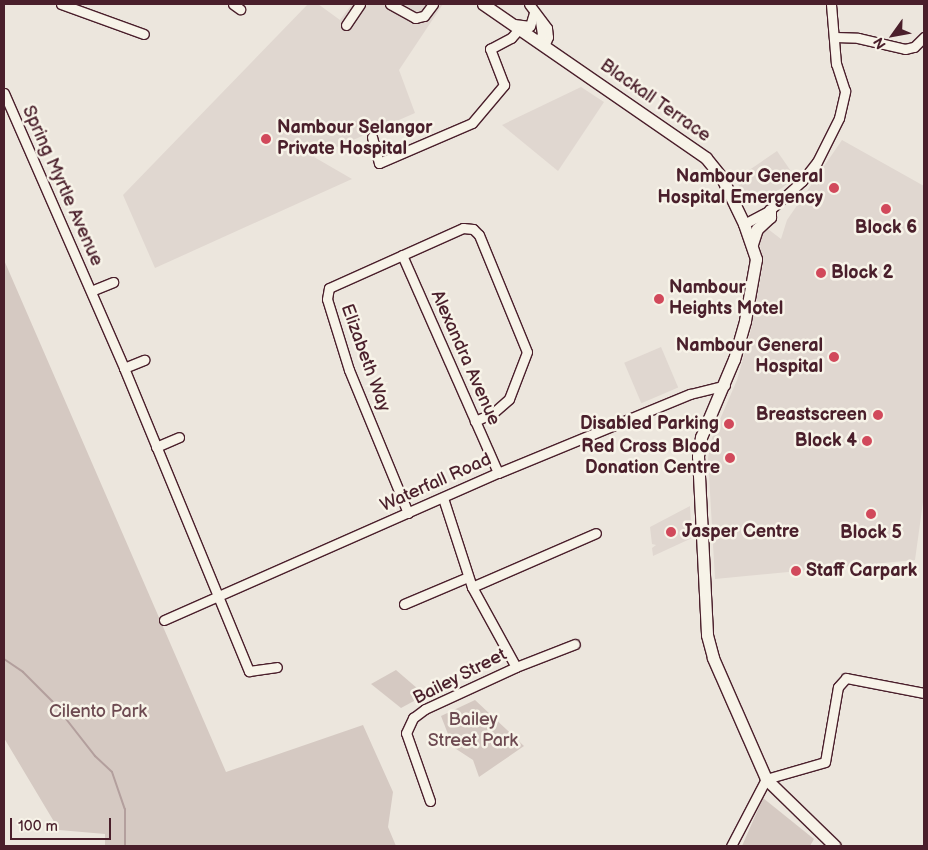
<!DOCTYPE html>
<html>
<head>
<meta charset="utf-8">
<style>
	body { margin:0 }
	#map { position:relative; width:928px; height:850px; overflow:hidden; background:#ece6dd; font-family:"Balsamiq Sans",sans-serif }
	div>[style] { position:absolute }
	.built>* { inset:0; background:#e0d7d0; transform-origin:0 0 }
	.green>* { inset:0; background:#d5c9c2 }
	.stream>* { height:2px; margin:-1px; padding:0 1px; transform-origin:1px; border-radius:1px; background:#b39f9d }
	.roads { filter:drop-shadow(1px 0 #4a1f2b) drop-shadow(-1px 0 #4a1f2b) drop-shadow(0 1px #4a1f2b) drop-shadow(0 -1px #4a1f2b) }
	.minor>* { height:9px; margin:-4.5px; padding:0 4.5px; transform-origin:4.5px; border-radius:4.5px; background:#f7f3e8 }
	.major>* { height:11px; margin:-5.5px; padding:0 5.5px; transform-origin:5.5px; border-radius:5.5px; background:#f7f3e8 }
	.dots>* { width:14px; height:14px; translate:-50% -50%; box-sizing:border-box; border:2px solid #f7f3e8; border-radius:50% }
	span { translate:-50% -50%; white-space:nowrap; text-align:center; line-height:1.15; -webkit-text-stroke:5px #f7f3e8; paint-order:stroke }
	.street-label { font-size:18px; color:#4a1f2b }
	.poi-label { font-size:18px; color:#4a1f2b; font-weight:700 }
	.left { translate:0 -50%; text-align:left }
	.right { translate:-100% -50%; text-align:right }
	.park-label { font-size:18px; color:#6d4a51 }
	.frame { position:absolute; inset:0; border:5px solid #4a1f2b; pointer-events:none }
	.north { position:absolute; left:868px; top:10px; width:50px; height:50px; -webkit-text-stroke:4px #f7f3e8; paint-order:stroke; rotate:238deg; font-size:14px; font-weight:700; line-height:20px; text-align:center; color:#4a1f2b }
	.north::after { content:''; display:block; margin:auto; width:18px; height:22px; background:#4a1f2b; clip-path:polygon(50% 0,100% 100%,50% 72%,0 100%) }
	.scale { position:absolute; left:10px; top:818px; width:101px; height:22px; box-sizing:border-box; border:2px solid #4a1f2b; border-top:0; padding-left:6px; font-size:15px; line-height:18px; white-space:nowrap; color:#4a1f2b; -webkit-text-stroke:4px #f7f3e8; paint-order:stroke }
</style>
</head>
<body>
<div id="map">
	<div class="built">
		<div style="clip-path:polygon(308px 4px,318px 4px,340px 20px,352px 4px,443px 4px,399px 70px,415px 113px,314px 157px,352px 179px,155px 268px,123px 195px)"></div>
		<div style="clip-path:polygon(581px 87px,604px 102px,558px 171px,502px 125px)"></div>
		<div style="clip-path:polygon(842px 140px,924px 186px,924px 495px,915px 560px,715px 579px,708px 458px,712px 438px,737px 380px,750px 334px,763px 265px,758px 230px,764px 226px,781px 239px,787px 220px)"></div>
		<div style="clip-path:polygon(777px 151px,795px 177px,782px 188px,748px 206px,736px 179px)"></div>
		<div style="left:661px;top:347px;width:44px;height:40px;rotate:67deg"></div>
		<div style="clip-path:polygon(690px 506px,692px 538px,653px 556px,652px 548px,656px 545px,652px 544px,650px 527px)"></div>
	</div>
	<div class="green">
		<div style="clip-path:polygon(4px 260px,226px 772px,363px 725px,393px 792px,388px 827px,396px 846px,105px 846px,105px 834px,59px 830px,4px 738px)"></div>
		<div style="clip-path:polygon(396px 670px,425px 695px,401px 708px,371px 684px)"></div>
		<div style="clip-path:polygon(475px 700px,524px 746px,479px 777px,473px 760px,453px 747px,441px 716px)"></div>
		<div style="clip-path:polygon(763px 798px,814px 839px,810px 846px,742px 846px)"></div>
	</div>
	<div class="stream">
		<div style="left:4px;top:659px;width:23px;rotate:34deg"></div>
		<div style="left:23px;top:672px;width:41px;rotate:45deg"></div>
		<div style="left:52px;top:701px;width:70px;rotate:52deg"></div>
		<div style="left:95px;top:756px;width:23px;rotate:43deg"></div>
		<div style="left:112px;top:772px;width:39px;rotate:71deg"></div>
		<div style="left:125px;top:809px;width:37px;rotate:90deg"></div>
	</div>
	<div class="roads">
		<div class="minor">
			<div style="left:61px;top:4px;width:88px;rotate:19.9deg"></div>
			<div style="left:233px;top:4px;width:9px;rotate:36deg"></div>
			<div style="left:390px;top:4px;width:29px;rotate:29deg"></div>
			<div style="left:415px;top:18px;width:9px;rotate:-13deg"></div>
			<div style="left:424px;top:16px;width:15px;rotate:-53deg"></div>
			<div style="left:529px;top:4px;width:30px;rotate:53deg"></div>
			<div style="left:547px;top:28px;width:9px;rotate:84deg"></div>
			<div style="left:548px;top:37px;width:10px;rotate:114deg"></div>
			<div style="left:514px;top:24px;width:16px;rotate:7deg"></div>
			<div style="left:530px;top:26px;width:14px;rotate:-73deg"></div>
			<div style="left:346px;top:25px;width:25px;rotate:-56deg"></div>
			<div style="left:835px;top:37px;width:23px;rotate:2deg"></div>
			<div style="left:858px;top:38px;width:48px;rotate:13.2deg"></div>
			<div style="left:905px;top:49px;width:9px;rotate:-13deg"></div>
			<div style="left:914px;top:47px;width:14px;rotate:-45deg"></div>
			<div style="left:538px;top:42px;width:9px;rotate:-63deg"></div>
			<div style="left:542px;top:34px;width:12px;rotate:-99deg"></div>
			<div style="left:4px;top:93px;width:300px;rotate:66.4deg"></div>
			<div style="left:124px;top:368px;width:328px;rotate:67.6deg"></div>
			<div style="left:249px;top:671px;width:28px;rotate:-8deg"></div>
			<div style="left:372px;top:137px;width:27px;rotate:75deg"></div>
			<div style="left:379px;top:163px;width:101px;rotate:-23.3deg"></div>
			<div style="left:472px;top:123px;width:50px;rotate:-49.9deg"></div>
			<div style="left:504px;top:85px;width:39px;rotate:-111deg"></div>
			<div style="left:490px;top:49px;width:24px;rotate:-28deg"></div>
			<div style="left:511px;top:38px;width:12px;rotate:-48deg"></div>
			<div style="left:744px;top:224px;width:30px;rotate:-28deg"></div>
			<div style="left:770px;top:210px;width:43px;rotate:-42.2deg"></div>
			<div style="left:802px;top:181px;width:24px;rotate:-52deg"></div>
			<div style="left:817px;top:162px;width:49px;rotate:-63.4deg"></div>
			<div style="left:839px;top:118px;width:28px;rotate:-77deg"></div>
			<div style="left:845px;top:91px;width:28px;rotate:-108deg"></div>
			<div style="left:836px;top:64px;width:60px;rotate:-94.8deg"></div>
			<div style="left:402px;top:255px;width:238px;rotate:66.2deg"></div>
			<div style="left:91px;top:291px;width:24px;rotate:-22deg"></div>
			<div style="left:124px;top:368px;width:22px;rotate:-22deg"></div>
			<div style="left:156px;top:447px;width:25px;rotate:-23deg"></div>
			<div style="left:443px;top:498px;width:94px;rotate:72deg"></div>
			<div style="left:472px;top:587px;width:91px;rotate:61.2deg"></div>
			<div style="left:408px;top:513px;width:155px;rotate:-112.4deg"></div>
			<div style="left:349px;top:370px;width:74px;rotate:-107.2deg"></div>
			<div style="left:327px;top:299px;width:11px;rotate:-80deg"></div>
			<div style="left:329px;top:288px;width:147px;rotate:-24.1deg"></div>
			<div style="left:463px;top:228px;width:10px;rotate:6deg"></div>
			<div style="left:473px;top:229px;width:8px;rotate:45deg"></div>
			<div style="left:479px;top:235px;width:126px;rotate:67.7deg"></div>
			<div style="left:527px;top:352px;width:50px;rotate:111deg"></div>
			<div style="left:509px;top:399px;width:21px;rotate:139deg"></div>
			<div style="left:493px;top:413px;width:20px;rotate:156deg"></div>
			<div style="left:472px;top:587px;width:135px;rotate:-23.5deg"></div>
			<div style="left:404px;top:604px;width:69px;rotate:-22.9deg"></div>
			<div style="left:164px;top:620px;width:365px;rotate:-23.8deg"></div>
			<div style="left:498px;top:473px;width:208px;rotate:-22.4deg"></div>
			<div style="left:690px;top:394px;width:36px;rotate:-14deg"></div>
			<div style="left:430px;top:801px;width:72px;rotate:-109.4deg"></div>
			<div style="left:406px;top:733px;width:17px;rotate:-65deg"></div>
			<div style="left:413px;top:718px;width:15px;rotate:-37deg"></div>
			<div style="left:425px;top:709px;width:100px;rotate:-24.8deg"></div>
			<div style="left:516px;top:667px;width:63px;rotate:-21.3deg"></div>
			<div style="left:731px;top:846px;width:76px;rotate:-62.4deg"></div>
			<div style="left:766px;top:779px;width:61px;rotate:-16.1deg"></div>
			<div style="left:825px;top:762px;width:76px;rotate:-80.2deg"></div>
			<div style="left:838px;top:687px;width:12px;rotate:-48deg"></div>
			<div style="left:846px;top:678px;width:79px;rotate:10.9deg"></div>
		</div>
		<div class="major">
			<div style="left:483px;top:4px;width:271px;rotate:34.6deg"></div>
			<div style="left:706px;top:158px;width:26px;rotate:51deg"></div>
			<div style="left:722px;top:178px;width:51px;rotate:64.4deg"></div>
			<div style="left:744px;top:224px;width:37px;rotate:71deg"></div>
			<div style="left:756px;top:259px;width:63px;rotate:100.1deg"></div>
			<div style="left:745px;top:321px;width:40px;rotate:106deg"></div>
			<div style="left:734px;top:359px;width:85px;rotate:112.9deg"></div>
			<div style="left:701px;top:437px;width:19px;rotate:99deg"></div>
			<div style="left:698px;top:456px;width:179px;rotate:87.1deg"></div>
			<div style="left:707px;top:635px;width:24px;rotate:75deg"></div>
			<div style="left:713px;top:658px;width:132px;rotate:66.3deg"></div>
			<div style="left:766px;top:779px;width:96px;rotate:44.2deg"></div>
			<div style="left:752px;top:244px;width:16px;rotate:-72deg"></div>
			<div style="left:757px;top:229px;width:18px;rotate:-43deg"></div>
			<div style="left:770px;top:217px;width:7px;rotate:-90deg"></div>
		</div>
	</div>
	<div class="dots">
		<div style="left:266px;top:139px;background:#d1495b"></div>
		<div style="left:834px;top:188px;background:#d1495b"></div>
		<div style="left:886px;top:209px;background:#d1495b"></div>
		<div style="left:821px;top:273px;background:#d1495b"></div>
		<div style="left:659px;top:299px;background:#d1495b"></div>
		<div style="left:834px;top:357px;background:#d1495b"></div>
		<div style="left:878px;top:415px;background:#d1495b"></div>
		<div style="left:729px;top:424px;background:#d1495b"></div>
		<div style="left:867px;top:441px;background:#d1495b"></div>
		<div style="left:730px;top:458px;background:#d1495b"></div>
		<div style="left:871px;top:514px;background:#d1495b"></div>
		<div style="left:671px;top:532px;background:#d1495b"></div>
		<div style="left:796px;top:571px;background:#d1495b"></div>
	</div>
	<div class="street-label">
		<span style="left:655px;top:101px;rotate:35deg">Blackall Terrace</span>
		<span style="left:62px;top:186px;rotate:66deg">Spring Myrtle Avenue</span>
		<span style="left:365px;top:358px;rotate:70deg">Elizabeth Way</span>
		<span style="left:465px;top:358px;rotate:66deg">Alexandra Avenue</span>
		<span style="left:436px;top:483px;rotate:-24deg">Waterfall Road</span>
		<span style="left:460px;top:677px;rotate:-27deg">Bailey Street</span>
	</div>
	<div class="poi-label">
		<span class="left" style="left:277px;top:139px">Nambour Selangor<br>Private Hospital</span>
		<span class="right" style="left:823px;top:188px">Nambour General<br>Hospital Emergency</span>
		<span style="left:886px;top:228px">Block 6</span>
		<span class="left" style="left:831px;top:273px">Block 2</span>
		<span class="left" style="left:669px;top:299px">Nambour<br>Heights Motel</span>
		<span class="right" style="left:823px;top:357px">Nambour General<br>Hospital</span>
		<span class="right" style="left:867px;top:415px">Breastscreen</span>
		<span class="right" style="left:719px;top:424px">Disabled Parking</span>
		<span class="right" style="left:857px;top:441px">Block 4</span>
		<span class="right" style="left:720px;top:458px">Red Cross Blood<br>Donation Centre</span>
		<span class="left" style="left:682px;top:532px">Jasper Centre</span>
		<span style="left:871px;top:533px">Block 5</span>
		<span class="left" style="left:806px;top:571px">Staff Carpark</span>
	</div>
	<div class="park-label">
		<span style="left:98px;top:712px">Cilento Park</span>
		<span style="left:473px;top:731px">Bailey<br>Street Park</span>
	</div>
	<div class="frame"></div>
	<div class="north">N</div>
	<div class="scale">100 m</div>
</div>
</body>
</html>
